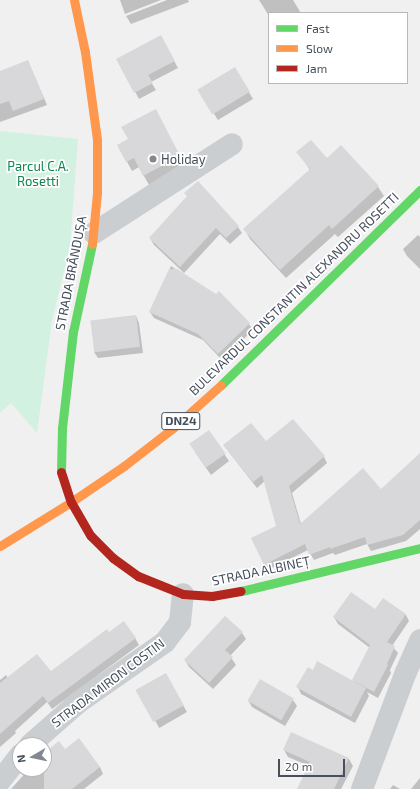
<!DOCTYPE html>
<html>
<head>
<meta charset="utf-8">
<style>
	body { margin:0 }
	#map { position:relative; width:420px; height:789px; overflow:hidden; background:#f1f0f0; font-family:"Exo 2",sans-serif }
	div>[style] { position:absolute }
	.green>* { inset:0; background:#d3f1e1 }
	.shadow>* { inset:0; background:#0003; transform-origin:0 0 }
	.building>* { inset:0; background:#d8d8da; transform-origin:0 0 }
	.street>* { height:22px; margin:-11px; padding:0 11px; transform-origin:11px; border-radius:11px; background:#cbced1 }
	.fast>* { height:9px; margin:-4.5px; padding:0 4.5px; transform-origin:4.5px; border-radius:4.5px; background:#63d668 }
	.slow>* { height:9px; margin:-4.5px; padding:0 4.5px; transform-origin:4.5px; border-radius:4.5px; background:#ff974d }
	.jam>* { height:9px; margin:-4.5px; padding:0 4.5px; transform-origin:4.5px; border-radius:4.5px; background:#b3261e }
	.dots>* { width:11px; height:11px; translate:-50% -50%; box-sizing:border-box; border:2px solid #fff; border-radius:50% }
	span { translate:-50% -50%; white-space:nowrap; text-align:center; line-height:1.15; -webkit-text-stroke:3.5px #fff; paint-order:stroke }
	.shield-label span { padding:1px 3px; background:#fff; border:1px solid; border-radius:3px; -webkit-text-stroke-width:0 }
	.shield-label { font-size:12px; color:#46505d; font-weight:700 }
	.poi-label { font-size:13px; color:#46505d }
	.left { translate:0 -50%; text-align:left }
	.park-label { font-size:13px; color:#118455 }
	.street-label { font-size:13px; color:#46505d }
	.legend { position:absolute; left:268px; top:12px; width:140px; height:72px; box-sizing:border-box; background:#fff; border:1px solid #b5b9be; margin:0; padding:5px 7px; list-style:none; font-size:12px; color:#46505d }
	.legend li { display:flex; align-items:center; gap:8px; height:20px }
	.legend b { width:20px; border:1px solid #b5b9be }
	.north { position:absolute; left:12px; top:737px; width:40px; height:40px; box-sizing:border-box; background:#fff; border:1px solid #b5b9be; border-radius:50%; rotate:261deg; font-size:11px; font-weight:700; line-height:16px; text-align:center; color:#46505d }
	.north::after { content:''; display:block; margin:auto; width:14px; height:18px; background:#828890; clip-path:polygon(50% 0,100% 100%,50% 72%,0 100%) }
	.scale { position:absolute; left:278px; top:759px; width:67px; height:18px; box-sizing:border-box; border:2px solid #46505d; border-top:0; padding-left:5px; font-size:12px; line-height:14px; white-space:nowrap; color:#46505d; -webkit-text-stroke:3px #fff; paint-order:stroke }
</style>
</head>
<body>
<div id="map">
	<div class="green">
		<div style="clip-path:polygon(0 131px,78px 139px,70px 246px,52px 321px,37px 433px,11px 403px,0 413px)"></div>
	</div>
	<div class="shadow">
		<div style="clip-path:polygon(120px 0,161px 0,125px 14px)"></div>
		<div style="clip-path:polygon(167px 0,188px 0,189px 2px,131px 24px,126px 16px)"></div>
		<div style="clip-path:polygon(259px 0,293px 0,301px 13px,269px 13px,269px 16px)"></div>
		<div style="clip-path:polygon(161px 37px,178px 68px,151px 82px,156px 90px,139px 99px,118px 60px)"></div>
		<div style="clip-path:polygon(28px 61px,47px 105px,0 122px,0 72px)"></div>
		<div style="left:235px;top:69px;width:35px;height:41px;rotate:59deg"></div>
		<div style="clip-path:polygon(161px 120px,185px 166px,149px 185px,139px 167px,132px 171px,118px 145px)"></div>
		<div style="clip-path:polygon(341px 146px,378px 187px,384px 196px,338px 237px,335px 234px,286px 278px,250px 239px,245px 230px,310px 170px,298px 152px,326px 160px)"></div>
		<div style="clip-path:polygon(188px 197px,238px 227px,242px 233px,230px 244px,220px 234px,184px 273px,154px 245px,150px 238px)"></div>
		<div style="clip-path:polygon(418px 235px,420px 237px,420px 269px,407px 256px,403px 249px)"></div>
		<div style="clip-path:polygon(171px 266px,216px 296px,219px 293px,249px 324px,253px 330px,222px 360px,203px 340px,154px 318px,150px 312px)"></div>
		<div style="clip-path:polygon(136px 316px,139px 323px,143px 353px,98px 358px,94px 352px)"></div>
		<div style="clip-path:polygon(209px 432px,229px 461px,211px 475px,195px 452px)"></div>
		<div style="clip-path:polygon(266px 443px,324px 457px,327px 463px,292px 493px,301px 524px,381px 491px,420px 508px,420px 529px,406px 541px,371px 551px,367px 544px,335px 555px,333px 553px,314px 560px,308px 550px,268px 570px,264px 564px,277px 526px,265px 481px,257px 488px,228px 451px)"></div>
		<div style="clip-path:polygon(383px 599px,406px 615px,409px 621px,392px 646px,398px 653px,390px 670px,391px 673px,378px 698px,367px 692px,369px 696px,355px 723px,301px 694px,298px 687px,314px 671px,355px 683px,353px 680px,370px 648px,338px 624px,334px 617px,375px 610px)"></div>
		<div style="clip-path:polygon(109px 633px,135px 638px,139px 645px,52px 709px,47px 702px,15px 731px,16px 733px,0 747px,0 680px,6px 675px,8px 678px,50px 673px)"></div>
		<div style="clip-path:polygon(242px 633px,246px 639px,230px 656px,236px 665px,213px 689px,189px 667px,185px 660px)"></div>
		<div style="left:165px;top:674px;width:44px;height:32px;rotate:60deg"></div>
		<div style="clip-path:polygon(248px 700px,293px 700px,297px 706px,285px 726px,252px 707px)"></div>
		<div style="clip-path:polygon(292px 734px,349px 759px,353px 766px,341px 789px,298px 789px,309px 766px,288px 757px,284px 750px)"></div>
		<div style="clip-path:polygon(65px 750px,100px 767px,103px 774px,84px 789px,11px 789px,29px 769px,44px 769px,44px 755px)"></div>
		<div style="clip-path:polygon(420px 778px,420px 789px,411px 789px)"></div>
		<div style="clip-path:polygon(393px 785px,400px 789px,390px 789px)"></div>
	</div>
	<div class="building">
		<div style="clip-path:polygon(161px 35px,175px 61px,148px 75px,153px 83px,134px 93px,116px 59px)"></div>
		<div style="clip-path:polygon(28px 60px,44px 99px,13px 111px,9px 101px,0 104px,0 71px)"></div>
		<div style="left:235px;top:67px;width:29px;height:44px;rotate:59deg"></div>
		<div style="clip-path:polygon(156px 109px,180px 156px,143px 176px,134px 158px,126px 162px,117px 145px,128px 139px,121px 127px)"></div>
		<div style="clip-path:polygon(311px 140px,327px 158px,341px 145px,379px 186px,332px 229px,329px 225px,280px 270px,243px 229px,310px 169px,296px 152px)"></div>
		<div style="clip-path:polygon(198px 181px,239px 226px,226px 238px,216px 228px,180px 267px,149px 238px,187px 196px,184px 193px)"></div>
		<div style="clip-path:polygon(169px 269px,177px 269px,216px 294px,219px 291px,250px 323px,218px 354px,198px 334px,149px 312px)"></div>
		<div style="left:136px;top:315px;width:32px;height:46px;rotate:83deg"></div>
		<div style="clip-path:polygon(293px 419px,325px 456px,289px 486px,300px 524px,363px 468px,381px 489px,420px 453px,420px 520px,403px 535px,367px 545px,365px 537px,330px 549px,330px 547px,309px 555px,305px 544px,264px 565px,251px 538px,276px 526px,262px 475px,253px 482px,223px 445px,251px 423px,266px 441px)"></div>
		<div style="left:209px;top:430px;width:29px;height:24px;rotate:55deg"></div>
		<div style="clip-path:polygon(351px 592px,375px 609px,383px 598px,406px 614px,387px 642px,395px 646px,387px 664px,388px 665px,374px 692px,352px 680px,370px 645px,333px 617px)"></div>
		<div style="clip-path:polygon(225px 616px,243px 632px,225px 650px,233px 657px,209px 683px,184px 660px)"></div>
		<div style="clip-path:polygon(124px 621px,136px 638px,48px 703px,43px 696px,0 734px,0 683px,37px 654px,51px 671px,107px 629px,109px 632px)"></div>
		<div style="clip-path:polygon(317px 661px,366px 688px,351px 717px,296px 687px,308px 667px,313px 670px)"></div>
		<div style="left:166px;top:673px;width:37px;height:35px;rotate:61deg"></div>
		<div style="left:260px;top:679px;width:39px;height:25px;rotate:30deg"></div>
		<div style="clip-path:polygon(291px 732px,349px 758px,334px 789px,297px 789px,310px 762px,283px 750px)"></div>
		<div style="clip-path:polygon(79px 738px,100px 767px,72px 789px,44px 789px,44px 753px,59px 741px,65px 749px)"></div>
	</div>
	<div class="street">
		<div style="left:94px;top:233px;width:164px;rotate:-32.8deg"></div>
		<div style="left:30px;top:745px;width:65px;rotate:-41.3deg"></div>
		<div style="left:79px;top:702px;width:105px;rotate:-34.9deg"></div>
		<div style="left:165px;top:642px;width:25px;rotate:-53deg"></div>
		<div style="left:180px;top:622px;width:28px;rotate:-84deg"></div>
		<div style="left:0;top:781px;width:33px;rotate:-52deg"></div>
		<div style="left:362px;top:789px;width:125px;rotate:-69.4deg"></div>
		<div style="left:406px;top:672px;width:35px;rotate:-66deg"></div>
	</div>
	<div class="fast">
		<div style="left:221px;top:385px;width:279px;rotate:-44.4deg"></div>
		<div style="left:61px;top:472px;width:44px;rotate:-88.7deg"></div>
		<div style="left:62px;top:428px;width:97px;rotate:-83.5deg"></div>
		<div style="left:73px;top:332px;width:90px;rotate:-77.8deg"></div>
		<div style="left:241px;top:591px;width:184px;rotate:-13.5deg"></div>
	</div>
	<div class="slow">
		<div style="left:74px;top:0;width:53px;rotate:78.1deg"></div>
		<div style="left:85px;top:52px;width:89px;rotate:82.2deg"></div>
		<div style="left:97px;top:140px;width:53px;rotate:90deg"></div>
		<div style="left:97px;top:193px;width:51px;rotate:95.6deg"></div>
		<div style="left:0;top:546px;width:84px;rotate:-31.8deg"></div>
		<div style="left:71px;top:502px;width:64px;rotate:-34.2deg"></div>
		<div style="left:124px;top:466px;width:62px;rotate:-37.8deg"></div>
		<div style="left:173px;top:428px;width:64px;rotate:-41.9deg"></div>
	</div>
	<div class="jam">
		<div style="left:61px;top:472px;width:32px;rotate:72deg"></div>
		<div style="left:71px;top:502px;width:39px;rotate:60deg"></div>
		<div style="left:91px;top:536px;width:31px;rotate:45deg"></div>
		<div style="left:113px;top:558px;width:31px;rotate:36deg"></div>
		<div style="left:138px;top:576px;width:48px;rotate:21.8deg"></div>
		<div style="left:183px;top:594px;width:29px;rotate:4deg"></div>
		<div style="left:212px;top:596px;width:29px;rotate:-10deg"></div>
	</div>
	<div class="dots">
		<div style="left:153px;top:159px;background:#828890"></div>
	</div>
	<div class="shield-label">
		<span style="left:181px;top:421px">DN24</span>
	</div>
	<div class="poi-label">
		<span class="left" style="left:161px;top:159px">Holiday</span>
	</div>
	<div class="park-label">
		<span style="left:38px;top:174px">Parcul C.A.<br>Rosetti</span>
	</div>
	<div class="street-label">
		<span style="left:71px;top:273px;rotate:-79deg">STRADA BRÂNDUȘA</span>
		<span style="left:294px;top:294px;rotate:-44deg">BULEVARDUL CONSTANTIN ALEXANDRU ROSETTI</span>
		<span style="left:261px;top:571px;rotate:-12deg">STRADA ALBINEȚ</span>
		<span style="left:108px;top:683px;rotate:-37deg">STRADA MIRON COSTIN</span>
	</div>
	<ul class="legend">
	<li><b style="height:5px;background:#63d668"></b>Fast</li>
	<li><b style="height:5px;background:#ff974d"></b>Slow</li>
	<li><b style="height:5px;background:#b3261e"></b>Jam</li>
	</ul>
	<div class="north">N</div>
	<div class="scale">20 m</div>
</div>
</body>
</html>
